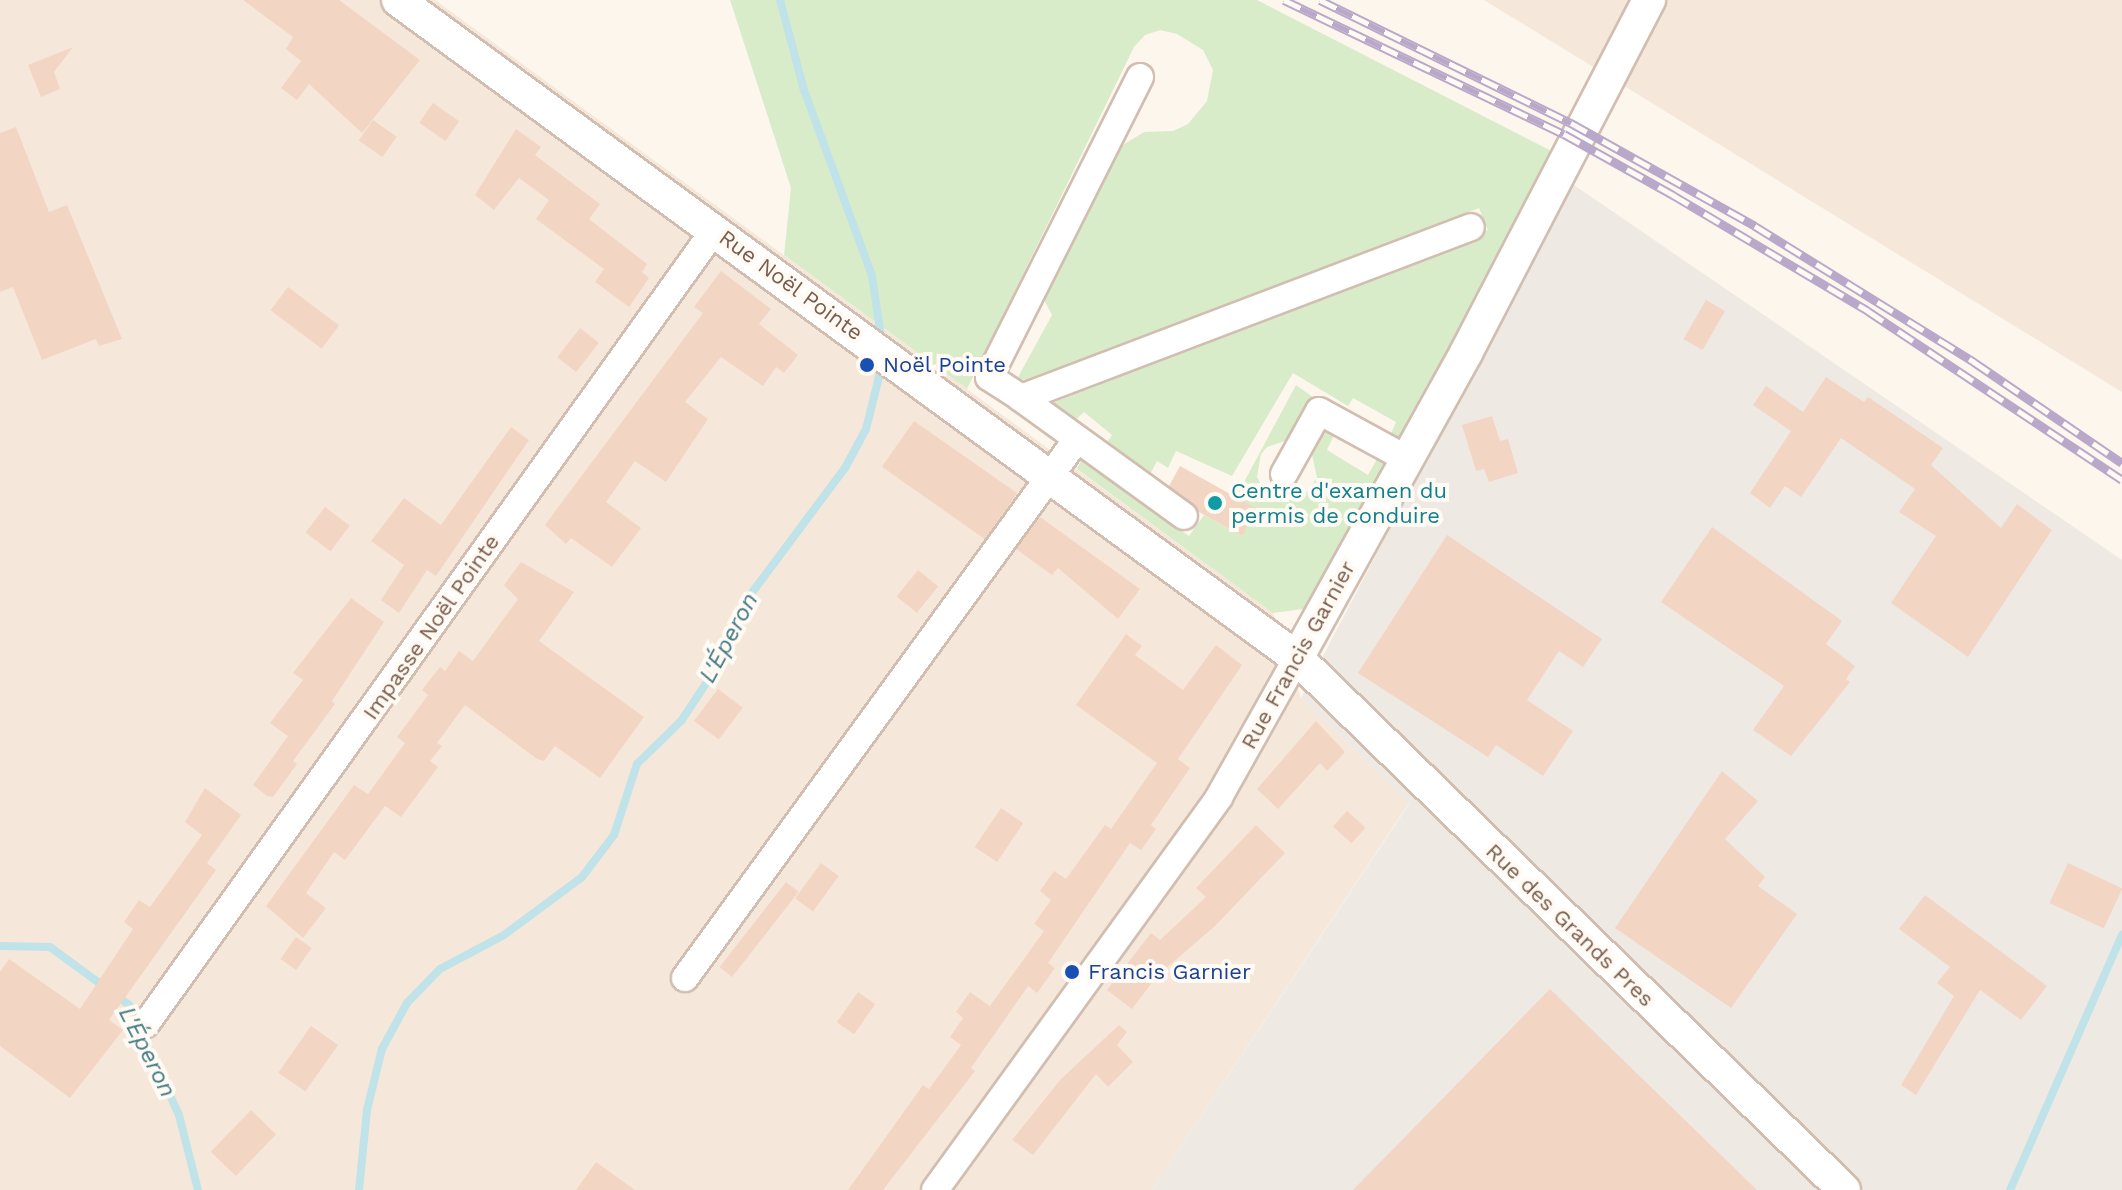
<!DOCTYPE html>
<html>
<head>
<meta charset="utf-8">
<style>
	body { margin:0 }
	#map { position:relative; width:2122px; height:1190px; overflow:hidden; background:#fdf6ec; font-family:"Work Sans",sans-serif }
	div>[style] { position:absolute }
	.residential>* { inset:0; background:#f5e8da }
	.industrial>* { inset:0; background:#efe9e4 }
	.green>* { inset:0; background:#d8ecc9 }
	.stream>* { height:8px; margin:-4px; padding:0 4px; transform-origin:4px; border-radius:4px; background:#bfe3e8 }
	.building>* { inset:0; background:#f3d5c3; transform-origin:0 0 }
	.roads { filter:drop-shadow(2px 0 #d1beb0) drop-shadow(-2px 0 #d1beb0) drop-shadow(0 2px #d1beb0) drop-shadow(0 -2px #d1beb0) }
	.minor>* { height:26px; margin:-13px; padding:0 13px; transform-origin:13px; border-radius:13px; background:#fff }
	.tertiary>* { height:32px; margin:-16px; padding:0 16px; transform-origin:16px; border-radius:16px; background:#fff }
	.rail>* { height:9px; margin-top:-4.5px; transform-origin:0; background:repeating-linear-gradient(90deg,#fffaf3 0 18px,#b9a8c9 0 36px); box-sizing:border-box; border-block:2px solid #b9a8c9 }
	.dots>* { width:22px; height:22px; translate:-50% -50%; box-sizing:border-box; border:4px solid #fffaf3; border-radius:50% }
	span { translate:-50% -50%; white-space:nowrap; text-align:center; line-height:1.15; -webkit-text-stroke:8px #fffaf3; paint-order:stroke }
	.street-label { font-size:22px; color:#7a5c4d }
	.transit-label { font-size:22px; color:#164399 }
	.left { translate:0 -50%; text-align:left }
	.culture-label { font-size:22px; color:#0d838f }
	.water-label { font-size:24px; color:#437c86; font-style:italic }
</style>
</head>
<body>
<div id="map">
	<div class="residential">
		<div style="clip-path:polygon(0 0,435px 0,1273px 613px,1301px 698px,1409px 803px,1152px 1190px,0 1190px)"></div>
		<div style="clip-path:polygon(1484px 0,2122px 0,2122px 392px)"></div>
	</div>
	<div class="industrial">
		<div style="clip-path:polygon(1571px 183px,2122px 560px,2122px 1190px,1152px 1190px,1409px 804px,1301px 698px)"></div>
	</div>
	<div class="green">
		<div style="clip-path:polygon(730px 0,1257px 0,1555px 153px,1400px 440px,1390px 436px,1396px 422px,1353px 398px,1348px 406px,1293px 373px,1232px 476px,1176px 451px,1168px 468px,1157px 461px,1146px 482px,1102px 450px,1112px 435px,1084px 412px,1069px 426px,1040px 408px,1488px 230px,1479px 208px,1031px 380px,1017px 379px,1052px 315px,1043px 298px,1118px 148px,1144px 132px,1173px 131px,1188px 124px,1207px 101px,1213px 70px,1203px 50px,1177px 34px,1160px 30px,1145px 35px,1134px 47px,967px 389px,784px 255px,791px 188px)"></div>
		<div style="clip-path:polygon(1296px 385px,1317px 400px,1296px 437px,1267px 447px,1261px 454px,1257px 477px,1264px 490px,1289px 500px,1305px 494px,1317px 478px,1311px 450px,1323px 425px,1336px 431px,1327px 450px,1368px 475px,1377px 459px,1386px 465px,1310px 608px,1273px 613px,1077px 469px,1081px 460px,1189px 536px,1204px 515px,1242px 536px,1236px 497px)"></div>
	</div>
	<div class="stream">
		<div style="left:780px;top:0;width:93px;rotate:75.1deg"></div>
		<div style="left:804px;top:90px;width:198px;rotate:69.9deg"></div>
		<div style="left:872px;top:276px;width:69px;rotate:81.6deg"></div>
		<div style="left:0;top:946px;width:50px;rotate:1.1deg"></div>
		<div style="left:50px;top:947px;width:69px;rotate:36.2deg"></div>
		<div style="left:117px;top:996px;width:15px;rotate:37deg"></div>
		<div style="left:129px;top:1005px;width:121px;rotate:65.6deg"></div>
		<div style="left:179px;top:1115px;width:77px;rotate:75.8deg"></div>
		<div style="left:359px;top:1190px;width:80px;rotate:-84.3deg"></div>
		<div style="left:367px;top:1110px;width:63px;rotate:-76.2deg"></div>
		<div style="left:382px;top:1049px;width:52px;rotate:-61.5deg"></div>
		<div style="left:407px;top:1003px;width:47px;rotate:-45.9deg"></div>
		<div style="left:440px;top:969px;width:72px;rotate:-28deg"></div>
		<div style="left:504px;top:935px;width:97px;rotate:-36.6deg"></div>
		<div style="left:582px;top:877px;width:53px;rotate:-52.7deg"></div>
		<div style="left:614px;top:835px;width:75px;rotate:-72.1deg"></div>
		<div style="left:637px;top:764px;width:62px;rotate:-44.3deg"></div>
		<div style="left:681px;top:721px;width:54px;rotate:-56.3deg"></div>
		<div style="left:711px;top:676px;width:86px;rotate:-64.6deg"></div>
		<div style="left:748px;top:598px;width:162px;rotate:-53.3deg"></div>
		<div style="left:845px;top:468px;width:44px;rotate:-61.7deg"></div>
		<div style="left:866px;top:429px;width:66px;rotate:-76deg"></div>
		<div style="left:2010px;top:1190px;width:279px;rotate:-66.3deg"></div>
	</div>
	<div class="building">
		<div style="clip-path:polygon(243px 0,339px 0,420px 60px,362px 133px,309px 84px,297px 100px,281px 88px,301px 61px,286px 49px,293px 37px)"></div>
		<div style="clip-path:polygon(73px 47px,54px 72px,60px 89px,41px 97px,28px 65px)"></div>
		<div style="left:433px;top:103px;width:32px;height:24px;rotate:35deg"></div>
		<div style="left:373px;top:120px;width:29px;height:25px;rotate:35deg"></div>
		<div style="clip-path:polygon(16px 127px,49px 212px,67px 205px,122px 339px,99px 346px,96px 339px,42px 360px,13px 287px,0 292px,0 133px)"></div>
		<div style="clip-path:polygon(516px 129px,541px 147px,535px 155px,600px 204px,589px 219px,647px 264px,642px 272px,649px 278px,629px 307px,595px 282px,604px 269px,536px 219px,549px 200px,519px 178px,494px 210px,475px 195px)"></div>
		<div style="clip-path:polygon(721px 271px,771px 309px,759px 324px,798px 355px,784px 373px,776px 367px,763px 386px,721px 357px,685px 402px,708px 419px,666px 482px,635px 461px,606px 502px,641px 528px,612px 567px,571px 538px,566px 544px,545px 525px,703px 313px,694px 307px)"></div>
		<div style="left:288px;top:287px;width:64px;height:29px;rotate:37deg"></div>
		<div style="left:1706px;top:300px;width:22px;height:45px;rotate:30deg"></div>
		<div style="left:580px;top:328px;width:24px;height:37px;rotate:38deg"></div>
		<div style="clip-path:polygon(1826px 377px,1864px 402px,1868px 397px,1943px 448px,1931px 465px,2001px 528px,2017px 504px,2052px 530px,1968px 657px,1891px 603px,1936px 536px,1899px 512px,1915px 489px,1841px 438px,1801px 497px,1785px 486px,1770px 508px,1750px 493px,1791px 431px,1753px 405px,1766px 386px,1803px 412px)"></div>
		<div style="clip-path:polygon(1492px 416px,1500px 441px,1508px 439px,1518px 473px,1489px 482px,1484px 469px,1476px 471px,1462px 425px)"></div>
		<div style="left:914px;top:421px;width:126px;height:56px;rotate:35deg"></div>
		<div style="clip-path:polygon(511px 427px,529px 440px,436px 576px,427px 570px,399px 613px,381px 600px,404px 565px,371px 541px,404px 498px,441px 525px)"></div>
		<div style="clip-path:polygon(1180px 466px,1257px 509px,1242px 536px,1199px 512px,1169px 486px)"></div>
		<div style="left:325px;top:507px;width:31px;height:32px;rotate:37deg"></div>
		<div style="clip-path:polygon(1040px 517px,1140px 589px,1118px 619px,1058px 568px,1052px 575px,1016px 549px)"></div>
		<div style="clip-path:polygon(1712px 527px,1842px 621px,1826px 644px,1855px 666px,1846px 679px,1850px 682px,1791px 756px,1753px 730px,1784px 686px,1661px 602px)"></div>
		<div style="clip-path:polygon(1447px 535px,1602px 639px,1583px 667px,1559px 651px,1527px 700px,1573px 731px,1543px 776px,1496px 745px,1488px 757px,1358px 673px)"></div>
		<div style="clip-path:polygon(521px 562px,574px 592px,539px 641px,644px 717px,600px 778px,555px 746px,544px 761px,537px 759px,465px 705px,437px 743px,442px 746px,430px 761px,438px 767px,401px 817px,385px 806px,345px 860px,334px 852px,306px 893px,326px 908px,303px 938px,266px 906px,354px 785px,368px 794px,405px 743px,397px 737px,428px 695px,422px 690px,440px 667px,445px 671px,459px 651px,473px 661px,518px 599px,504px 585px)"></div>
		<div style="left:918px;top:570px;width:26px;height:34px;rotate:39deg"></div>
		<div style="clip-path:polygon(351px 598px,384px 622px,332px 701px,335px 704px,293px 761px,297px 764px,273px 797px,267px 796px,253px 785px,288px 736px,270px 723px,303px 680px,293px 673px)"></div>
		<div style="clip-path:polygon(1126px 634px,1142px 646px,1135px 655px,1183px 690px,1216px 645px,1242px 665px,1178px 759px,1190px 768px,1151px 825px,1156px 829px,1141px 850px,1130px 843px,1048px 963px,1055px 968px,1037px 993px,1028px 986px,971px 1068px,975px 1071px,883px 1190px,848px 1190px,923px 1085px,929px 1089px,961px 1045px,950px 1037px,963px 1018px,956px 1012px,970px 992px,990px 1006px,1044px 931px,1034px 924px,1051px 900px,1040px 891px,1054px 871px,1066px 879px,1105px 825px,1111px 829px,1157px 763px,1076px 705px)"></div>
		<div style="left:718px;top:689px;width:31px;height:40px;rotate:37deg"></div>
		<div style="clip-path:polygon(1316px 721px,1345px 752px,1327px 771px,1320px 763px,1278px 809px,1257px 789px)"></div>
		<div style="clip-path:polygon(1722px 771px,1758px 801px,1725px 839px,1765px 877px,1758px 886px,1797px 914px,1731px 1008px,1615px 928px)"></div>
		<div style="clip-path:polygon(205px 788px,241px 815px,207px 863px,216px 870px,109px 1020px,123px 1030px,70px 1098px,0 1046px,0 972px,9px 959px,80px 1009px,133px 929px,124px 922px,139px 900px,150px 907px,202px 835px,185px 822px)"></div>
		<div style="left:1001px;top:808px;width:27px;height:47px;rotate:34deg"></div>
		<div style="left:1347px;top:811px;width:25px;height:21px;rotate:42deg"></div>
		<div style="clip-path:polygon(1256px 825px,1285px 853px,1215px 926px,1157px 976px,1132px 1009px,1107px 990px,1151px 933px,1160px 940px,1206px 897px,1196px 888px)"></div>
		<div style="left:821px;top:863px;width:22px;height:44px;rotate:36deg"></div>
		<div style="left:2068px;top:863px;width:60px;height:44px;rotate:25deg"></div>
		<div style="left:786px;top:882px;width:16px;height:108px;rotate:38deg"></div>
		<div style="clip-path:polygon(1925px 895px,2047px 986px,2021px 1020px,1980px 990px,1916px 1095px,1901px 1085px,1954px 996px,1937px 983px,1950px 967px,1899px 929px)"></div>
		<div style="left:296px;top:937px;width:19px;height:27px;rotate:35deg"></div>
		<div style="clip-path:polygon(1550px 989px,1757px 1190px,1353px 1190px)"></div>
		<div style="left:858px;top:992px;width:21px;height:37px;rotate:35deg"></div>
		<div style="clip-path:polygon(1119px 1025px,1127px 1032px,1117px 1045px,1133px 1062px,1108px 1087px,1096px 1074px,1033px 1155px,1012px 1140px,1061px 1079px)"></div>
		<div style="left:311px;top:1026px;width:33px;height:57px;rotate:35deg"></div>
		<div style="left:251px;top:1110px;width:35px;height:58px;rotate:44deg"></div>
		<div style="clip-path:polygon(596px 1162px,635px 1190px,576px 1190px)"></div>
	</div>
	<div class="roads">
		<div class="minor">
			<div style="left:1140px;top:77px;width:336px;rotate:116.7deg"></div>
			<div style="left:989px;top:377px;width:38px;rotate:33deg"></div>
			<div style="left:1021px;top:398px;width:481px;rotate:-20.8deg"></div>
			<div style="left:1021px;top:398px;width:201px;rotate:35.9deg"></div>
			<div style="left:1284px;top:474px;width:72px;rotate:-60.9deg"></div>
			<div style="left:1319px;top:411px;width:100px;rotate:28.6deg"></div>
			<div style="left:685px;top:978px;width:666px;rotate:-53.97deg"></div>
			<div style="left:146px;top:1024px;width:978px;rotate:-54.41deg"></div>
			<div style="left:935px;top:1190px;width:485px;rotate:-54.1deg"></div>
			<div style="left:1219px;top:797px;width:159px;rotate:-60.7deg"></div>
		</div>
		<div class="tertiary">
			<div style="left:398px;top:0;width:1114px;rotate:36.2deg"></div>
			<div style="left:1297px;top:658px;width:763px;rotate:44.2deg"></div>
			<div style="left:1297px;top:658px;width:349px;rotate:-61deg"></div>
			<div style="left:1466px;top:353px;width:398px;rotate:-62.6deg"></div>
		</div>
	</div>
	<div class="rail">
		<div style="left:1284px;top:0;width:310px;rotate:25.6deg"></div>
		<div style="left:1564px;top:134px;width:125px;rotate:29.2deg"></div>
		<div style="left:1673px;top:195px;width:227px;rotate:30.7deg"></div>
		<div style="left:1868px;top:311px;width:305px;rotate:33.6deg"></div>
		<div style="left:1320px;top:0;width:280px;rotate:26.1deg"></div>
		<div style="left:1571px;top:123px;width:211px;rotate:29.2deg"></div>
		<div style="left:1755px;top:226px;width:258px;rotate:31.8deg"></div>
		<div style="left:1974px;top:362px;width:179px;rotate:34.3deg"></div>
	</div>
	<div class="dots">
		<div style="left:867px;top:365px;background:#1a4fb4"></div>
		<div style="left:1215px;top:503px;background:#0f9aa8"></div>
		<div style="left:1072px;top:972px;background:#1a4fb4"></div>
	</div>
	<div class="street-label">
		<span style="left:791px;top:285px;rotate:36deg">Rue Noël Pointe</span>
		<span style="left:431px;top:627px;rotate:-55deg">Impasse Noël Pointe</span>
		<span style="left:1298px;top:655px;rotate:-61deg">Rue Francis Garnier</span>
		<span style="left:1570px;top:925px;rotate:44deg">Rue des Grands Pres</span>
	</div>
	<div class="transit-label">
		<span class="left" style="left:883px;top:365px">Noël Pointe</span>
		<span class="left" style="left:1088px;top:972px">Francis Garnier</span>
	</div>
	<div class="culture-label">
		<span class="left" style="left:1231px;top:503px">Centre d'examen du<br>permis de conduire</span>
	</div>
	<div class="water-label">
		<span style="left:729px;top:638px;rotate:-62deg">L'Éperon</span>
		<span style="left:147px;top:1052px;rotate:63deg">L'Éperon</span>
	</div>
</div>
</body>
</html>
